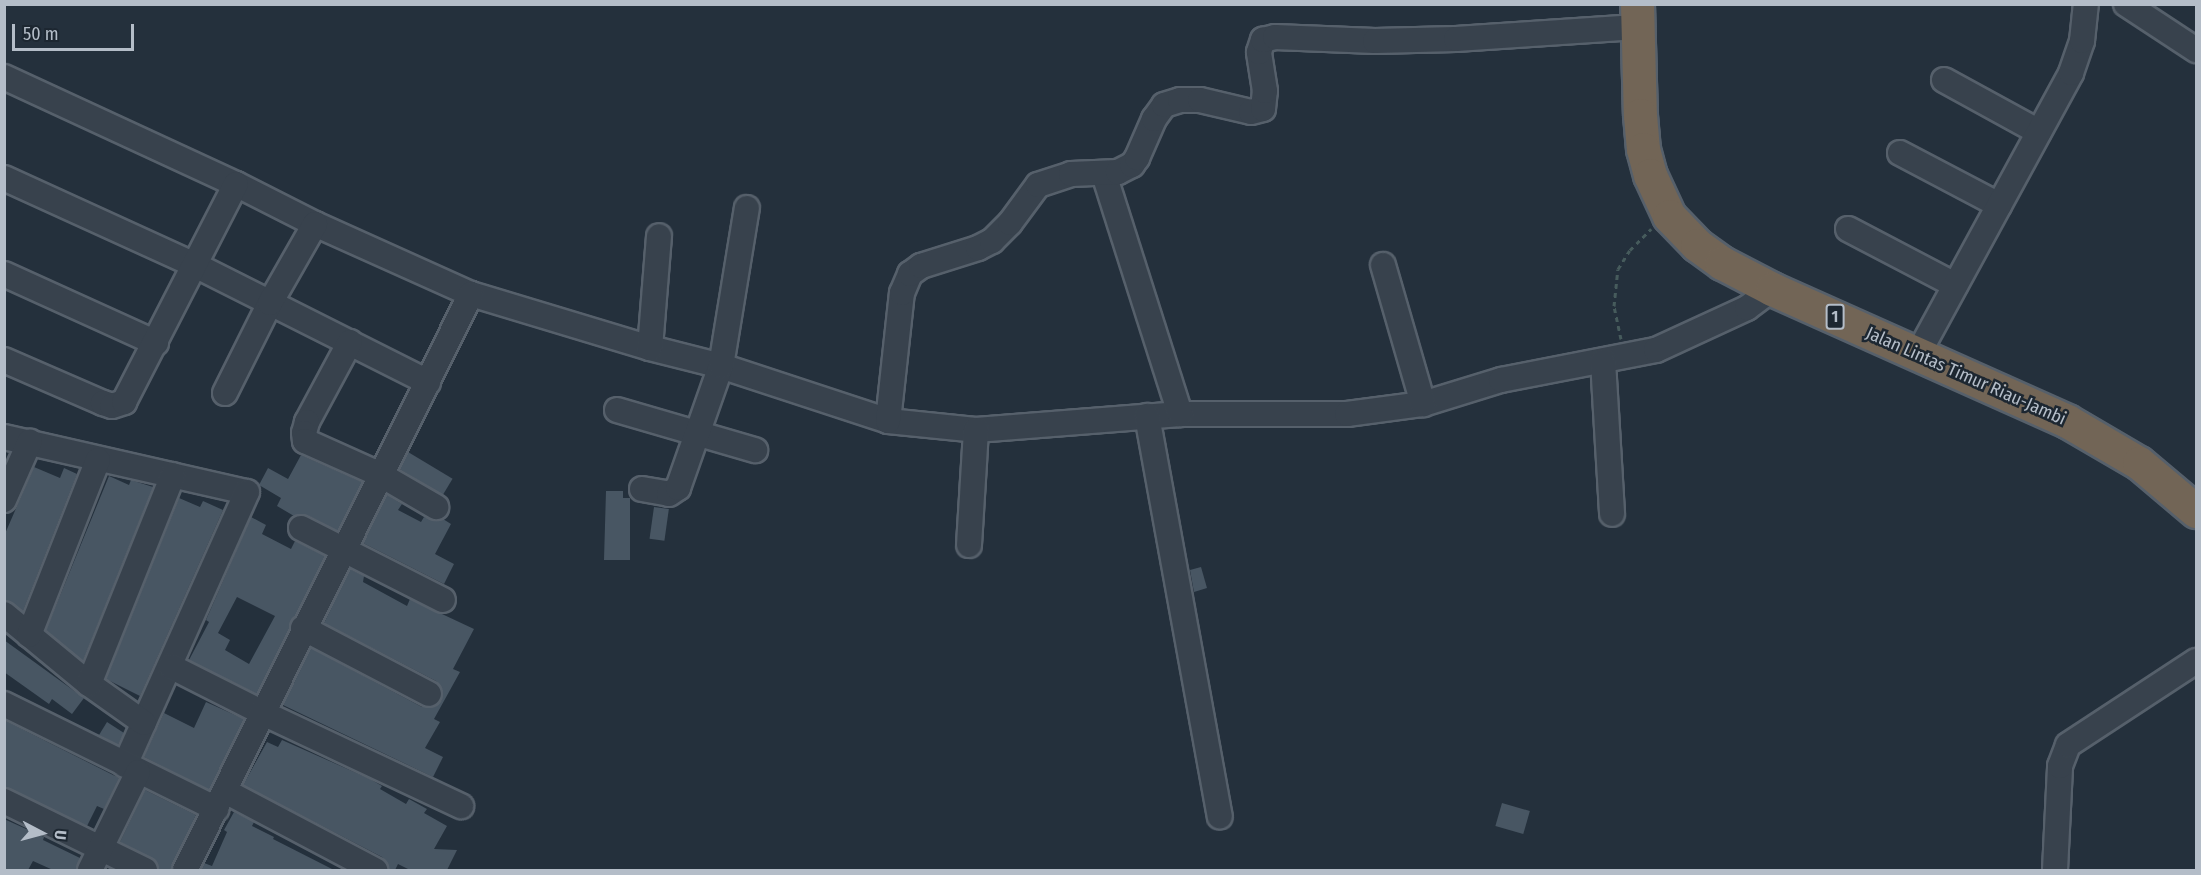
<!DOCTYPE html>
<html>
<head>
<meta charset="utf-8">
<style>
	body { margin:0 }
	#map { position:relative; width:2201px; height:875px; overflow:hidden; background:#24303c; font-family:"Fira Sans Condensed",sans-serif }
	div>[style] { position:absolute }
	.building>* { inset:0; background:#485663; transform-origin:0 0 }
	.path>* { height:3px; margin-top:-1.5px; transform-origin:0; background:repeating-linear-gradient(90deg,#465b5c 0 4.5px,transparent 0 9px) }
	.roads { filter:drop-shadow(2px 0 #56606b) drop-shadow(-2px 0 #56606b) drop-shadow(0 2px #56606b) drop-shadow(0 -2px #56606b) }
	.minor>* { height:24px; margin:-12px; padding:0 12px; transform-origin:12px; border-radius:12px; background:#38424d }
	.highway>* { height:33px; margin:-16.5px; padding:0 16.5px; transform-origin:16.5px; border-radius:16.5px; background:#726556 }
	span { translate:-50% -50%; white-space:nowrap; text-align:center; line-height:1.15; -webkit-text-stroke:5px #1d2731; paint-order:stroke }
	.shield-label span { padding:2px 4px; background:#1d2731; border:2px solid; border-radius:4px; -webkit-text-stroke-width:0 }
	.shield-label { font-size:16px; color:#b4bdc8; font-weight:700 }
	.street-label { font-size:18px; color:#b4bdc8 }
	.frame { position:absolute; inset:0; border:6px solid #b4bdc8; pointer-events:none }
	.north { position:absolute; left:12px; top:803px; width:60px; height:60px; -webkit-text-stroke:4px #1d2731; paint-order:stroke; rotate:96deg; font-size:16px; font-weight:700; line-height:24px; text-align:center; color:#b4bdc8 }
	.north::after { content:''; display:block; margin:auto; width:21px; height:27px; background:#b4bdc8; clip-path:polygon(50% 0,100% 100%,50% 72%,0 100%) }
	.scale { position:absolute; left:12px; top:24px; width:122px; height:27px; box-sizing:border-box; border:3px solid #b4bdc8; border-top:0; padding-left:8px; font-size:18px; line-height:21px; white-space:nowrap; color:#b4bdc8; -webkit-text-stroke:4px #1d2731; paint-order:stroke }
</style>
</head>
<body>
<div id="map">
	<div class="building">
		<div style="left:408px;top:452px;width:52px;height:19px;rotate:31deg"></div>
		<div style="clip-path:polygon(301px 455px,362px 482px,338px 531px,307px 515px,294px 516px,277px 506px,281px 498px,259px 485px,268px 468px,288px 479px)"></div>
		<div style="clip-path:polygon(34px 467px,60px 478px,64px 468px,77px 474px,23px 611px,4px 600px,4px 536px)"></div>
		<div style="clip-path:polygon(109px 476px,129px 485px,131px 480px,153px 487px,83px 661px,46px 630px)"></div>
		<div style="clip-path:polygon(606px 491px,623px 491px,623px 498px,630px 498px,630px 560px,604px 560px)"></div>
		<div style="clip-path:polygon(387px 495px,402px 504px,398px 510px,421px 522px,424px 517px,435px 521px,443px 519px,451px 524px,435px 554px,454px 564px,444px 584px,363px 543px)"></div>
		<div style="clip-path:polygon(179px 498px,200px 507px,203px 501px,223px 510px,140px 696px,106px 679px)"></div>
		<div style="left:654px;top:507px;width:15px;height:32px;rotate:8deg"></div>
		<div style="clip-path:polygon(evenodd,251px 517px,266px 525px,262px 534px,291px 549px,295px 541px,325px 556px,257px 694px,189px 660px,209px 622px,206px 620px,251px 517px,237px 597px,275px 616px,249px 664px,225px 650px,230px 640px,218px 633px,237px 597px)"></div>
		<div style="clip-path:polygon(1201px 567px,1207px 588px,1194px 592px,1190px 570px)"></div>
		<div style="clip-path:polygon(350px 569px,364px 576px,363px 582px,407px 606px,410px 599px,474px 629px,453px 669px,460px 672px,434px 719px,440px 722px,425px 748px,443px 757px,433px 777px,283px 705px,311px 648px,422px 707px,436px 706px,442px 700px,441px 687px,436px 681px,324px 623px)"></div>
		<div style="clip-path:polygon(4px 640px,84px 698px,72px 714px,52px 699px,49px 704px,4px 672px)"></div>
		<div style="clip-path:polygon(206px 702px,244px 719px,209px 790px,144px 757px,164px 713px,194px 728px)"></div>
		<div style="clip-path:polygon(4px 720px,119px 778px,104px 809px,97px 806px,87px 826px,4px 787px)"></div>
		<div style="clip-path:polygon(107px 722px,124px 733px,118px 745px,99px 735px)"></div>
		<div style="clip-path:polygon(282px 740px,370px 779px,382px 786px,380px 789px,406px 804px,409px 799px,427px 809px,424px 813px,447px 826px,434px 849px,457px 850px,447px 870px,410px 870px,398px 864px,395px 870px,389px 870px,387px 863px,382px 857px,243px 785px,267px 742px,278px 747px)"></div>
		<div style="clip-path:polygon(145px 790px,196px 815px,171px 870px,159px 870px,157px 863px,152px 858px,120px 842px)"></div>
		<div style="left:1502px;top:803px;width:29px;height:24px;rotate:16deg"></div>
		<div style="clip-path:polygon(234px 812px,254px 822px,252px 826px,274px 837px,273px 839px,334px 870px,201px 870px,204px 863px,212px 866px,227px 832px,224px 830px)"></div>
		<div style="clip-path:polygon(4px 819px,44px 837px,43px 840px,80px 858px,76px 870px,53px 870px,33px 861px,28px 870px,4px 870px)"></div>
	</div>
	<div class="path">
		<div style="left:1621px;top:339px;width:34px;rotate:-102deg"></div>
		<div style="left:1614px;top:306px;width:37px;rotate:-84deg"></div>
		<div style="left:1618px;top:269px;width:22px;rotate:-58deg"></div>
		<div style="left:1630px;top:250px;width:30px;rotate:-45deg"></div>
	</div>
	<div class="roads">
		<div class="minor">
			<div style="left:2126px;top:4px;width:84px;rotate:33.3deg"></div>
			<div style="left:4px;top:77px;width:255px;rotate:24.8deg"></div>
			<div style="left:236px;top:184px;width:89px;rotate:26.9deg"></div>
			<div style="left:315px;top:224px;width:171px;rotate:24.2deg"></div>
			<div style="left:471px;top:294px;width:187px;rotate:16.8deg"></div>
			<div style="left:650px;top:348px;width:73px;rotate:14.2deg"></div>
			<div style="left:721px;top:366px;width:176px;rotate:18.2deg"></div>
			<div style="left:888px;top:421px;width:88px;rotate:5.8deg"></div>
			<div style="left:976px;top:430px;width:205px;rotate:-4.5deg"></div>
			<div style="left:1180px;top:414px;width:167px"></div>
			<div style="left:1347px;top:414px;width:77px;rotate:-7.5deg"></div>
			<div style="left:1423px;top:404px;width:82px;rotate:-17.1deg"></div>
			<div style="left:1501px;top:380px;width:158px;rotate:-11deg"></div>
			<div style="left:1656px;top:350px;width:100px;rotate:-24.8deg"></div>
			<div style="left:1747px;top:308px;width:31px;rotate:-37deg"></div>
			<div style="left:1944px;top:80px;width:108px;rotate:28.7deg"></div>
			<div style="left:1900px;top:153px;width:112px;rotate:27.7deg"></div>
			<div style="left:1104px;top:174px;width:252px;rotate:72.4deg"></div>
			<div style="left:4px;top:178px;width:210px;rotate:24.5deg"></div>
			<div style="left:195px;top:265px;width:261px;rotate:26.7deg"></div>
			<div style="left:1848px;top:229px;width:121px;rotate:27.6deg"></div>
			<div style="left:1383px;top:265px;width:145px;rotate:73.9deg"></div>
			<div style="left:4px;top:274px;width:167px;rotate:24.4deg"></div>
			<div style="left:350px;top:342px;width:91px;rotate:118.3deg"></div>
			<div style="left:307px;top:422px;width:11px;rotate:105deg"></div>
			<div style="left:304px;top:433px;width:8px;rotate:83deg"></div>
			<div style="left:305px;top:441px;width:83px;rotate:24.1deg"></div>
			<div style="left:381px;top:475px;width:64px;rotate:30.2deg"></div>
			<div style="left:650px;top:348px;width:112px;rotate:-85.4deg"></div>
			<div style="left:1918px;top:354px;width:320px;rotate:-61.4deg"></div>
			<div style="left:2071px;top:73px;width:34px;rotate:-71deg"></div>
			<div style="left:2082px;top:41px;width:37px;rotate:-84deg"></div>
			<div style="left:4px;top:360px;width:108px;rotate:23.5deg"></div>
			<div style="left:103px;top:403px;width:9px;rotate:18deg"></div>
			<div style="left:112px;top:406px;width:13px;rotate:-18deg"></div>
			<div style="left:124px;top:402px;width:245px;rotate:-62.8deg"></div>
			<div style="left:1603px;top:361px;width:153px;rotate:86.6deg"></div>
			<div style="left:225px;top:393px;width:101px;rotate:-63.4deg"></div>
			<div style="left:270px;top:303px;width:91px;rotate:-60.3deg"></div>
			<div style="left:617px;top:410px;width:144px;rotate:16.2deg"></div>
			<div style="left:1147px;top:416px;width:407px;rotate:79.7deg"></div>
			<div style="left:888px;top:421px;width:129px;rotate:-83.8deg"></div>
			<div style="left:902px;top:293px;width:21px;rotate:-67deg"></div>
			<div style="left:910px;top:274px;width:14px;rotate:-36deg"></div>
			<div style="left:921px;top:266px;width:60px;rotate:-17.5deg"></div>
			<div style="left:978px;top:248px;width:16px;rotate:-27deg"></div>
			<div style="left:992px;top:241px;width:25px;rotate:-45deg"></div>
			<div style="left:1010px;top:223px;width:47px;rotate:-53.6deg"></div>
			<div style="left:1038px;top:185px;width:35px;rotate:-18deg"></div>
			<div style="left:1071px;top:174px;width:47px;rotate:-2.4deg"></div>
			<div style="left:1118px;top:172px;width:16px;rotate:-27deg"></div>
			<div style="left:1132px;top:165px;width:9px;rotate:-54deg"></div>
			<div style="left:1137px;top:158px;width:43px;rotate:-66.4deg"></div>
			<div style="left:1154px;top:119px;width:17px;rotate:-54deg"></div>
			<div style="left:1164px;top:105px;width:17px;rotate:-17deg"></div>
			<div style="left:1180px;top:100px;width:20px"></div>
			<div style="left:1200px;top:100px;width:52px;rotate:13.2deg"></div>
			<div style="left:1251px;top:112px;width:12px;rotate:-14deg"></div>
			<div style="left:1263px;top:109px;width:18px;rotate:-84deg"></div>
			<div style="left:1265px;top:91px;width:39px;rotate:-99deg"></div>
			<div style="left:1259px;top:52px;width:13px;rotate:-72deg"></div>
			<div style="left:1263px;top:40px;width:12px;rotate:-14deg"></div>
			<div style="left:1275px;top:37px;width:100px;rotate:2.3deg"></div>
			<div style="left:1375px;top:41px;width:81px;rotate:-1.4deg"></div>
			<div style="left:1456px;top:39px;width:181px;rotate:-3.8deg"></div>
			<div style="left:4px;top:437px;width:249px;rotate:12.8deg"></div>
			<div style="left:247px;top:492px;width:299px;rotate:114.1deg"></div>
			<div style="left:642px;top:489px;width:27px;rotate:10deg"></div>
			<div style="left:669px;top:494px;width:11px;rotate:-34deg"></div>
			<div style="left:678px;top:488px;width:129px;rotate:-70.6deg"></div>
			<div style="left:721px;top:366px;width:160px;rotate:-80.7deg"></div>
			<div style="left:4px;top:500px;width:64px;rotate:-66.2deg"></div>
			<div style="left:301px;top:528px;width:159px;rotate:26.9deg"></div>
			<div style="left:969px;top:545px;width:115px;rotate:-86.5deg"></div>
			<div style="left:4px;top:614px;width:110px;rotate:39.5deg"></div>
			<div style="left:89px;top:684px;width:67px;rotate:35.3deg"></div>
			<div style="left:303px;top:628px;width:142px;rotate:27.6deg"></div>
			<div style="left:29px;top:635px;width:188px;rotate:-68.5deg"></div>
			<div style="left:170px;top:666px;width:104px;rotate:26.8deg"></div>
			<div style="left:263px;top:713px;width:219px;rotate:25.2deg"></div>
			<div style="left:89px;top:684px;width:225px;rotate:-68.1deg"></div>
			<div style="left:4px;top:704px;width:237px;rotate:26.3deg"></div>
			<div style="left:225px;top:791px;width:170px;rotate:27.8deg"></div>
			<div style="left:4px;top:801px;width:157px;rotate:26.1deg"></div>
			<div style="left:90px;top:870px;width:109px;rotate:-63.9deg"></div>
			<div style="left:185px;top:870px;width:643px;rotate:-63.59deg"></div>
			<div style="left:2055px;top:870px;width:104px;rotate:-87.2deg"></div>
			<div style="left:2060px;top:766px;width:22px;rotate:-69deg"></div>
			<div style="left:2068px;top:745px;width:153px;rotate:-33.3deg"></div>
		</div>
		<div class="highway">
			<div style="left:1637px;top:4px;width:111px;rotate:88.5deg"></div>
			<div style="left:1640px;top:115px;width:34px;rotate:85deg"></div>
			<div style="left:1643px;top:149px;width:27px;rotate:75deg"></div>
			<div style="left:1650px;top:175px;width:45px;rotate:65.1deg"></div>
			<div style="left:1669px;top:216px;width:40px;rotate:46deg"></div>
			<div style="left:1697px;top:245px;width:31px;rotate:36deg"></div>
			<div style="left:1722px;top:263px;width:56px;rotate:27.5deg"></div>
			<div style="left:1772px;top:289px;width:323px;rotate:24.1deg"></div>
			<div style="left:2067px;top:421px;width:83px;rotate:30.3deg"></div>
			<div style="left:2139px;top:463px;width:75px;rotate:40.1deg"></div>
		</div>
	</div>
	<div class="shield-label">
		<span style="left:1835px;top:317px">1</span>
	</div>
	<div class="street-label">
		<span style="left:1966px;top:376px;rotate:24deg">Jalan Lintas Timur Riau-Jambi</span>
	</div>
	<div class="frame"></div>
	<div class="north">U</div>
	<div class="scale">50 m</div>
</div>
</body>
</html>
